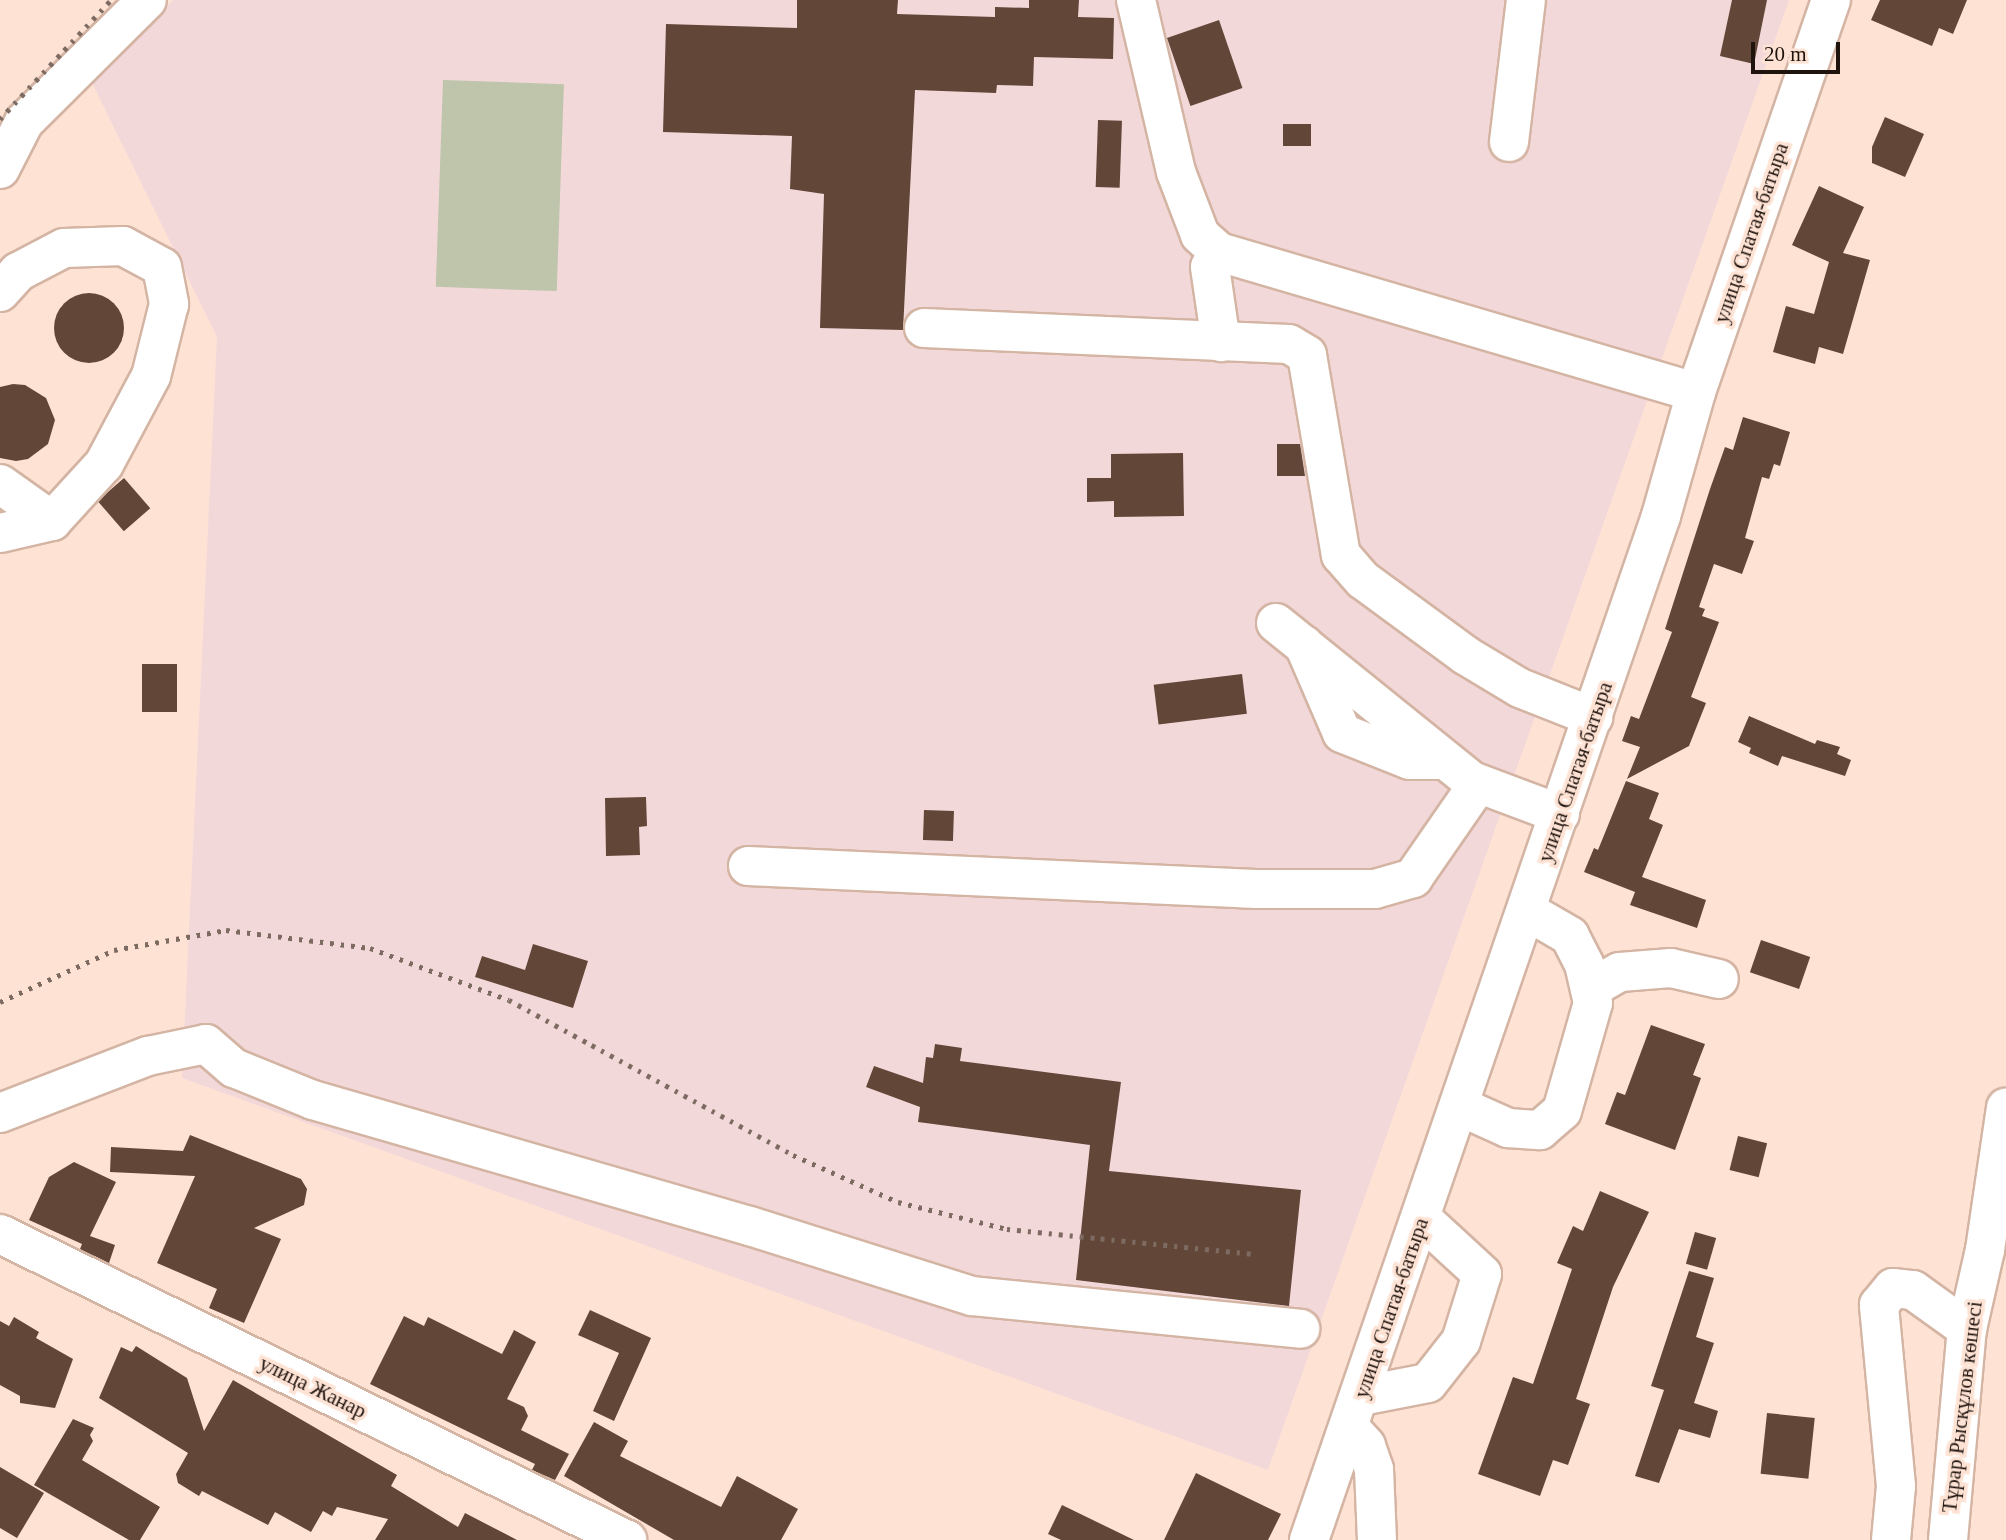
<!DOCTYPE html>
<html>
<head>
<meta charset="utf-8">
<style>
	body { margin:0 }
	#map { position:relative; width:2006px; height:1540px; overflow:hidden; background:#fee3d5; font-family:"Times New Roman",serif }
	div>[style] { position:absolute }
	.industrial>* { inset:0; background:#f3d8da }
	.green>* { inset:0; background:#bec5ab; transform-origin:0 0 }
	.building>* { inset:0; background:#624738; transform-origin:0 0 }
	.round { border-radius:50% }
	.roads { filter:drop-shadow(2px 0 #d4b4a3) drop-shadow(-2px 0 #d4b4a3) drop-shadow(0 2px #d4b4a3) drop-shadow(0 -2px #d4b4a3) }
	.minor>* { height:38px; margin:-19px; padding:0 19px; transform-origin:19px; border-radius:19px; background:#fff }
	.rail>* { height:5px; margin-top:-2.5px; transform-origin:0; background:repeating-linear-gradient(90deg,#7d6a61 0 3.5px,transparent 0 10.5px) }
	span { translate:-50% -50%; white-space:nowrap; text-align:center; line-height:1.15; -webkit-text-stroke:7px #fee3d5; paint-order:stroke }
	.street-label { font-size:21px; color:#1f130d }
	.scale { position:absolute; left:1751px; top:42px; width:89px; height:32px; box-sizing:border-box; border:4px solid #1f130d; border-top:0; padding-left:9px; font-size:21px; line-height:24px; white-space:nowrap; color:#1f130d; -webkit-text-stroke:5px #fee3d5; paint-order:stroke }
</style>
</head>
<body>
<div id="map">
	<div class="industrial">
		<div style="clip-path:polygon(173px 0,1789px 0,1268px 1470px,182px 1078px,217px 337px,91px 81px)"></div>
	</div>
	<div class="green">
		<div style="left:443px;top:80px;width:121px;height:207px;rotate:2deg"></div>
	</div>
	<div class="building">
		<div style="clip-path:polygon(797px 0,898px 0,897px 14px,995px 17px,995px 7px,1029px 8px,1029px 0,1079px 0,1078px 17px,1114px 18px,1113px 59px,1034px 57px,1033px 86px,997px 85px,996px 93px,915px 90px,903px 330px,820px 328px,824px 194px,790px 189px,792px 136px,663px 132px,666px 24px,797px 28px)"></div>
		<div style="clip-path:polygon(1732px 0,1767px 0,1754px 64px,1720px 56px)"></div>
		<div style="clip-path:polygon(1880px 0,1967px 0,1953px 34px,1939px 28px,1932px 46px,1871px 20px)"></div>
		<div style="left:1219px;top:20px;width:72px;height:55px;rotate:71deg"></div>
		<div style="clip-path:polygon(1885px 117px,1924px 134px,1905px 177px,1872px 163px,1872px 147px)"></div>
		<div style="left:1098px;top:120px;width:24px;height:67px;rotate:2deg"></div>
		<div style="left:1283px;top:124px;width:28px;height:22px"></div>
		<div style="clip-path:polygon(1819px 186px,1864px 207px,1843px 253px,1870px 260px,1843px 354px,1819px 347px,1815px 364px,1773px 352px,1786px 306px,1814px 314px,1829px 262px,1792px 245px)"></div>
		<div class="round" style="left:54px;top:293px;width:70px;height:70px"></div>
		<div style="clip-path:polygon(13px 384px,25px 385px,46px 398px,55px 420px,48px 444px,28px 459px,16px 461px,0 458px,0 387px)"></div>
		<div style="clip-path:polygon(1743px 417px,1790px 432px,1780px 466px,1774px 464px,1769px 479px,1762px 477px,1745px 538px,1754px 541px,1742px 574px,1714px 564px,1699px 607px,1705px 609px,1702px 616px,1719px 622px,1691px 697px,1706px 703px,1689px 746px,1627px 779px,1640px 747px,1622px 741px,1631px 716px,1639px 719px,1672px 632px,1665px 629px,1710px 489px,1725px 447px,1733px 450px)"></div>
		<div style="clip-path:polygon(1277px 444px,1300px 444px,1305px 476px,1277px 476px)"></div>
		<div style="clip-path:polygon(1183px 453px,1184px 516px,1114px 517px,1114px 501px,1087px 502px,1087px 478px,1111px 478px,1111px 454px)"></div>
		<div style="left:124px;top:478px;width:40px;height:35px;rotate:49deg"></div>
		<div style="left:142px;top:664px;width:35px;height:48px"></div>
		<div style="left:1242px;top:674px;width:40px;height:89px;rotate:83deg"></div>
		<div style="clip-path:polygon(1749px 716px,1815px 744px,1817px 740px,1840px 747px,1837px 754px,1851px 760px,1845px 776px,1782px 756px,1778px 766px,1749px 753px,1751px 748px,1738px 742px)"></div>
		<div style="clip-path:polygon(1626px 781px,1659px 793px,1649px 819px,1663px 825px,1642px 877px,1706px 900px,1697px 928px,1630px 905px,1635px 892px,1584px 872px,1594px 848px,1598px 850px)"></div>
		<div style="clip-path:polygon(646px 797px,647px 826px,639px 827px,640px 855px,606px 856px,605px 798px)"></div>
		<div style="left:924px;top:810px;width:30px;height:30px;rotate:2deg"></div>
		<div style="left:1761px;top:940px;width:52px;height:34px;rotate:19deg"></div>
		<div style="clip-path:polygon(533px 944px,588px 961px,573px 1008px,475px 977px,482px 956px,525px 970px)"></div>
		<div style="clip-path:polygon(1651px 1025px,1705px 1044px,1693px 1075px,1701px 1078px,1675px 1150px,1605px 1124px,1617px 1092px,1625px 1095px)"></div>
		<div style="clip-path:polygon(935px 1044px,962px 1048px,960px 1061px,1121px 1082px,1109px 1171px,1301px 1190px,1289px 1306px,1076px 1280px,1090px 1145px,918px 1122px,920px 1107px,866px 1087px,874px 1066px,923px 1083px,926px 1057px,933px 1058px)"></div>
		<div style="clip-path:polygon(190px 1135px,301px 1179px,307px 1189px,304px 1205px,254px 1228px,281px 1239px,244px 1323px,209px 1308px,217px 1289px,157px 1263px,195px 1176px,110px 1172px,111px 1147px,183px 1151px)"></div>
		<div style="left:1738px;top:1136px;width:30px;height:35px;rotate:14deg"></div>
		<div style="clip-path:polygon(74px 1162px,116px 1182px,90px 1236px,115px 1245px,109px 1263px,80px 1249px,82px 1244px,29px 1220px,49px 1177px)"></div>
		<div style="clip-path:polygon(1600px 1191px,1649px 1212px,1613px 1287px,1576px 1399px,1590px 1404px,1568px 1465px,1553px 1460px,1540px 1496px,1478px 1474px,1513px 1377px,1533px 1384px,1572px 1269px,1557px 1263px,1573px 1226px,1583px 1231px)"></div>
		<div style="left:1695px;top:1232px;width:22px;height:33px;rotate:16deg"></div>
		<div style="clip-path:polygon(1689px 1271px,1714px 1278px,1696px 1337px,1714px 1343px,1694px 1403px,1718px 1411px,1710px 1438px,1679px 1429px,1659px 1483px,1635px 1476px,1664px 1390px,1651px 1386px)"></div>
		<div style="clip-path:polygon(590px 1310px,651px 1338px,614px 1421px,593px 1411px,619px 1353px,578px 1335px)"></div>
		<div style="clip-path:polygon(404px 1316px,424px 1326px,428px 1317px,502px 1354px,514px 1330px,536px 1342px,507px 1399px,524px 1407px,528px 1416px,521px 1430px,569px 1454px,555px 1480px,532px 1470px,535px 1464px,370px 1384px)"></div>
		<div style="clip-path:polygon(14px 1317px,39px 1332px,36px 1338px,73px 1359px,55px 1408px,20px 1403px,20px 1396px,0 1385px,0 1321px,9px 1326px)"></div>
		<div style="clip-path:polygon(136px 1346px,187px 1378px,204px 1431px,233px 1380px,397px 1475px,391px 1486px,458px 1527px,465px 1513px,517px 1540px,375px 1540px,388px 1519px,337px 1507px,332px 1516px,323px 1511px,311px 1532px,275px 1512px,268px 1525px,202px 1491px,199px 1496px,178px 1483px,176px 1474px,188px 1453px,99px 1398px,121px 1347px,132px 1352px)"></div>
		<div style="left:1767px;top:1413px;width:48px;height:61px;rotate:6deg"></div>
		<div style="clip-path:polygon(73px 1419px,94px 1428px,90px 1435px,93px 1441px,82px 1460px,160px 1507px,140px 1540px,129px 1540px,34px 1485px)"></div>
		<div style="clip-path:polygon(594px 1422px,628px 1441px,620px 1456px,721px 1507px,737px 1476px,798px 1509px,781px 1540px,674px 1540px,564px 1476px)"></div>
		<div style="clip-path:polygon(0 1467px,44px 1493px,17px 1538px,0 1528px)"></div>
		<div style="clip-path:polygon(1196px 1473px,1281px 1514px,1268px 1540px,1164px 1540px)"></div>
		<div style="clip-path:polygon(1062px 1505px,1134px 1540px,1061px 1540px,1048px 1534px)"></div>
	</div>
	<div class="roads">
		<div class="minor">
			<div style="left:1136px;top:0;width:177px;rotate:76.9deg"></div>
			<div style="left:1176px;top:172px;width:67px;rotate:69.1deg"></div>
			<div style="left:1200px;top:235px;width:25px;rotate:42deg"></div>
			<div style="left:1219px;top:252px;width:497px;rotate:16.4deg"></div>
			<div style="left:1509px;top:142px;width:143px;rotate:-83.2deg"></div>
			<div style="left:0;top:169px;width:53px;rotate:-62.9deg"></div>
			<div style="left:24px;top:122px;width:173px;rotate:-44.8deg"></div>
			<div style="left:1219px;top:252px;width:17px;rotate:121deg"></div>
			<div style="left:1210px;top:267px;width:76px;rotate:81.7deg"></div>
			<div style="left:0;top:292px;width:27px;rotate:-48deg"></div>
			<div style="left:18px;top:272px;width:52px;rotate:-27.6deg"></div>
			<div style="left:64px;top:248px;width:59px;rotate:-1.9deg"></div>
			<div style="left:123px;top:246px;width:44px;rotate:28.3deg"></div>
			<div style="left:162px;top:267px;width:38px;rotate:79deg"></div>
			<div style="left:169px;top:304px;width:74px;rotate:104deg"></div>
			<div style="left:151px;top:376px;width:100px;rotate:118.1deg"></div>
			<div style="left:104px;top:464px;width:77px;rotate:132.4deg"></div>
			<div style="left:52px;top:521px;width:53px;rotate:167deg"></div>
			<div style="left:924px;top:328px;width:365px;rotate:2.5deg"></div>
			<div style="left:1289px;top:344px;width:21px;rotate:31deg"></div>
			<div style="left:1307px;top:355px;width:203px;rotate:80.4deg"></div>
			<div style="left:1341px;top:555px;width:33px;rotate:49deg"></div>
			<div style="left:1363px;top:580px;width:127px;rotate:36.3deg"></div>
			<div style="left:1465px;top:655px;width:64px;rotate:31deg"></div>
			<div style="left:1520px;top:688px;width:79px;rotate:21.7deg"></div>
			<div style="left:0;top:484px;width:64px;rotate:35.4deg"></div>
			<div style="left:1276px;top:623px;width:252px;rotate:38.9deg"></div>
			<div style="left:1472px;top:781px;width:94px;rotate:20.6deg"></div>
			<div style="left:1304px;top:645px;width:96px;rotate:66.6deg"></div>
			<div style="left:1342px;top:733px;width:73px;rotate:21.7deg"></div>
			<div style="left:1410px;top:760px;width:31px"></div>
			<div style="left:748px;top:866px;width:509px;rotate:2.59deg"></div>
			<div style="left:1256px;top:889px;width:119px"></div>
			<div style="left:1375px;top:889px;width:40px;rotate:-16deg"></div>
			<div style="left:1413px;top:878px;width:114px;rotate:-55.3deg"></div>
			<div style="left:1590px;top:989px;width:34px;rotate:-30deg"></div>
			<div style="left:1620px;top:972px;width:51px;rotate:-4.5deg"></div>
			<div style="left:1671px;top:968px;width:49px;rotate:12.9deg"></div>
			<div style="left:1459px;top:1106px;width:54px;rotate:24.2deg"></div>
			<div style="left:1508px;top:1128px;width:32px;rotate:4deg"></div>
			<div style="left:1540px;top:1130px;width:29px;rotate:-41deg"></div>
			<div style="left:1562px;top:1111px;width:112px;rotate:-74deg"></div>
			<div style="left:1593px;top:1003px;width:40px;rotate:-103deg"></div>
			<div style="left:1584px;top:964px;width:31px;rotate:-117deg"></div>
			<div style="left:1570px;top:936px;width:50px;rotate:-149.8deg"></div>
			<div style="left:0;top:1113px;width:159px;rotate:-21.1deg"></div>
			<div style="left:148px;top:1056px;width:59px;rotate:-11.7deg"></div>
			<div style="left:206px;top:1044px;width:37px;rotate:41deg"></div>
			<div style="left:234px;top:1068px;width:85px;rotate:22.1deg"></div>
			<div style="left:313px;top:1100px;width:455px;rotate:16.1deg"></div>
			<div style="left:750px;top:1226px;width:233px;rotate:17.5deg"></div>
			<div style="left:972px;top:1296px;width:330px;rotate:5.7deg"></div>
			<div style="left:0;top:1234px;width:698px;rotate:26.01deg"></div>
			<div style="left:1361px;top:1396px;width:68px;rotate:-11deg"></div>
			<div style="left:1428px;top:1383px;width:53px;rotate:-51.8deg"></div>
			<div style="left:1461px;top:1341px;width:70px;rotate:-72.6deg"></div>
			<div style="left:1482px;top:1274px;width:83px;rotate:-137.4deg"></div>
			<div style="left:1350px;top:1428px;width:24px;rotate:48deg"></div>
			<div style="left:1366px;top:1446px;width:24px;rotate:71deg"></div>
			<div style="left:1374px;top:1469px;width:71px;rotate:87.6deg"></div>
			<div style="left:1309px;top:1540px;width:1083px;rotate:-71.03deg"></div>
			<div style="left:1661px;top:516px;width:129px;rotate:-74.2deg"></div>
			<div style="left:1696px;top:392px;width:415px;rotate:-71deg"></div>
			<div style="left:1891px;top:1540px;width:54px;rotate:-84.7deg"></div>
			<div style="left:1896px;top:1486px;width:182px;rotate:-95.4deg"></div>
			<div style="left:1879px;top:1305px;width:22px;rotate:-51deg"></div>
			<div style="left:1893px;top:1288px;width:20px;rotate:6deg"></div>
			<div style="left:1913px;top:1290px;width:67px;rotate:35.8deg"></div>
			<div style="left:1948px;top:1540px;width:212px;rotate:-84.9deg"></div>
			<div style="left:1967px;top:1329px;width:81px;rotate:-77.2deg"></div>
			<div style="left:1985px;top:1250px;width:144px;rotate:-81.6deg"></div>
		</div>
	</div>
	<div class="rail">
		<div style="left:0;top:119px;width:163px;rotate:-47deg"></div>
		<div style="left:0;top:1002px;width:125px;rotate:-24.5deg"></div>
		<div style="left:114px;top:950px;width:114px;rotate:-10.1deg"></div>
		<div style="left:226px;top:930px;width:145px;rotate:7.1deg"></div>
		<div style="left:370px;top:948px;width:148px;rotate:20.5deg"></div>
		<div style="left:509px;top:1000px;width:324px;rotate:28.6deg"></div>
		<div style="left:793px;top:1155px;width:115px;rotate:24.1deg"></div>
		<div style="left:898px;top:1202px;width:112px;rotate:13.9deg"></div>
		<div style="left:1007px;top:1229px;width:246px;rotate:5.8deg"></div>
	</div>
	<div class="street-label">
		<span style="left:1751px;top:233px;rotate:-71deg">улица Спатая-батыра</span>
		<span style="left:1575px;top:772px;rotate:-71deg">улица Спатая-батыра</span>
		<span style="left:1391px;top:1308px;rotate:-71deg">улица Спатая-батыра</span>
		<span style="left:313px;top:1387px;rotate:26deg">улица Жанар</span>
		<span style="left:1962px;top:1407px;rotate:-83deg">Тұрар Рысқұлов көшесі</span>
	</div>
	<div class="scale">20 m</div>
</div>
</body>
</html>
